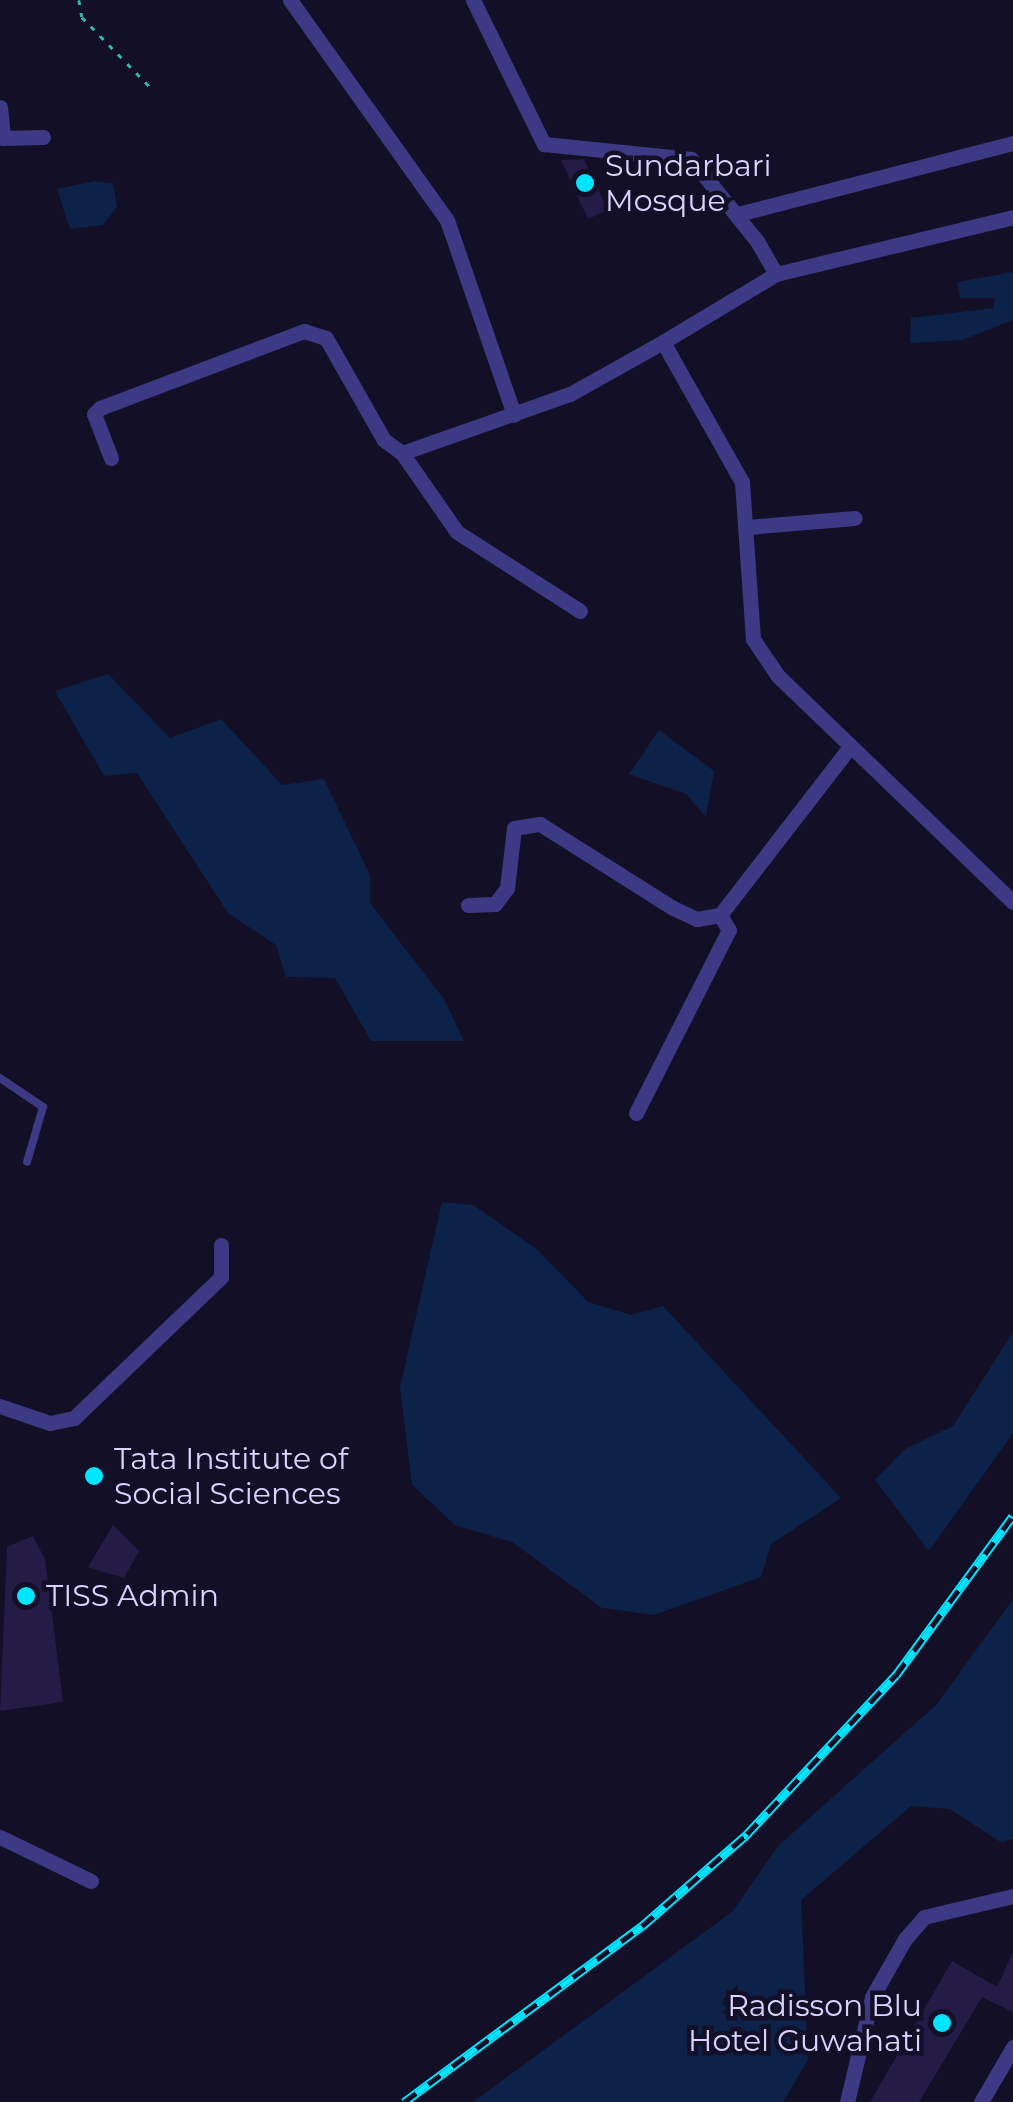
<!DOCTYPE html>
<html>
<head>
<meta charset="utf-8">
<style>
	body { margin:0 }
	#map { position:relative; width:1013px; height:2102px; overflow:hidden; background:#130f26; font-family:Montserrat,sans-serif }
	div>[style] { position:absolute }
	.water>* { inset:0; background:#0c2248 }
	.building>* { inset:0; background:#241b47 }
	.path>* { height:2.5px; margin-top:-1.25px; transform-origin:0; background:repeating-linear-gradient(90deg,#2fb8b0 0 5px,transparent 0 13px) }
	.service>* { height:8px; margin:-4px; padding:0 4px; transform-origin:4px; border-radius:4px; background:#3d3a85 }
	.minor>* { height:15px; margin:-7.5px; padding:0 7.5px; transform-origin:7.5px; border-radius:7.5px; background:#3d3a85 }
	.rail>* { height:9px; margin-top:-4.5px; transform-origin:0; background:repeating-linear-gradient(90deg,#130f26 0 15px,#00e5ff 0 30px); box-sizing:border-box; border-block:2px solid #00e5ff }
	.dots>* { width:28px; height:28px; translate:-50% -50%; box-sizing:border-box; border:5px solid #130f26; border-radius:50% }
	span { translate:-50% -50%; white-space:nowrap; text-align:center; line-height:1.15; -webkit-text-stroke:9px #130f26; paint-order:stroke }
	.poi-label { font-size:30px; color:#d9d4ff }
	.left { translate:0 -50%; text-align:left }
	.right { translate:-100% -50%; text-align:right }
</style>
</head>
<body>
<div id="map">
	<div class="water">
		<div style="clip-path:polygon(95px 181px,113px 183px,117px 207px,103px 225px,70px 229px,57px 189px)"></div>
		<div style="clip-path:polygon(1013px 272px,1013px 320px,962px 340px,910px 343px,911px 318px,993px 308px,995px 298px,960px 298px,957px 282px)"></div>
		<div style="clip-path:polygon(108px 674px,170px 738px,221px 719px,282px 785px,324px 779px,370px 875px,370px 903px,444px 999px,464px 1041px,371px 1041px,335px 978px,286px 977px,276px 945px,228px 913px,137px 773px,104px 776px,55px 691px)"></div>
		<div style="clip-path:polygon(659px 730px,714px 771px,706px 817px,686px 794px,629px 774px)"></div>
		<div style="clip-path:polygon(442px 1202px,473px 1205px,538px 1250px,588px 1302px,631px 1315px,663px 1306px,841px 1498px,771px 1544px,761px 1577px,654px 1615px,602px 1608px,512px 1542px,455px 1525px,412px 1485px,400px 1387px)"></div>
		<div style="clip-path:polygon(1013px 1332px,1013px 1433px,929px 1551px,875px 1480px,905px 1449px,953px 1426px)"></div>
		<div style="clip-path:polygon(1013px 1599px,1013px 1839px,1002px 1843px,950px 1809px,911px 1806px,801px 1900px,808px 2060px,783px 2102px,473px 2102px,733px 1911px,778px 1846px,937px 1704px)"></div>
	</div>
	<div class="building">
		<div style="clip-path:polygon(584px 159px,608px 210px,588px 219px,561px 160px)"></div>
		<div style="clip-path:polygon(113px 1525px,139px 1551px,124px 1578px,88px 1567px)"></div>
		<div style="clip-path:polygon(33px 1536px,45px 1559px,63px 1702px,0 1711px,7px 1547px)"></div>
		<div style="clip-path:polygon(1013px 1952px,1013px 2012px,982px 1997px,919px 2102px,870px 2102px,952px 1961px,997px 1987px)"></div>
	</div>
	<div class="path">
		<div style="left:79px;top:0;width:17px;rotate:80deg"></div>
		<div style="left:82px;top:17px;width:102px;rotate:45.8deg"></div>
	</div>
	<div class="service">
		<div style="left:0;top:1078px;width:52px;rotate:34deg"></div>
		<div style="left:43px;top:1107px;width:57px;rotate:106.2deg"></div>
	</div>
	<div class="minor">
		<div style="left:290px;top:0;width:270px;rotate:54.5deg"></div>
		<div style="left:447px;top:220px;width:206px;rotate:71deg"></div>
		<div style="left:473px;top:0;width:161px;rotate:63.8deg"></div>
		<div style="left:544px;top:144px;width:148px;rotate:5.8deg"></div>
		<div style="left:691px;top:159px;width:105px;rotate:51.2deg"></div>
		<div style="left:757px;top:241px;width:38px;rotate:60deg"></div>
		<div style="left:776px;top:274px;width:132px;rotate:149deg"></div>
		<div style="left:663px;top:342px;width:161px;rotate:60.6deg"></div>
		<div style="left:742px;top:482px;width:157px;rotate:86deg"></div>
		<div style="left:753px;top:639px;width:45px;rotate:56deg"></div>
		<div style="left:778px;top:676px;width:326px;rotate:43.9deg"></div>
		<div style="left:0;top:107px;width:31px;rotate:84deg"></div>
		<div style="left:3px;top:138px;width:40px;rotate:-1.4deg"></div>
		<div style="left:738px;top:214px;width:284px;rotate:-14.5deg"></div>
		<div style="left:776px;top:274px;width:244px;rotate:-13.5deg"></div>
		<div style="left:402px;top:453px;width:96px;rotate:55.2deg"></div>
		<div style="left:457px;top:532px;width:146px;rotate:32.7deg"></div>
		<div style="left:111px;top:458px;width:47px;rotate:-111.1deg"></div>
		<div style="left:94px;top:414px;width:8px;rotate:-45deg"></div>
		<div style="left:100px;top:408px;width:218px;rotate:-20.7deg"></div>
		<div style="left:304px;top:331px;width:23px;rotate:18deg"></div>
		<div style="left:326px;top:338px;width:117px;rotate:60.4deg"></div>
		<div style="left:384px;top:440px;width:22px;rotate:36deg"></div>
		<div style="left:402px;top:453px;width:178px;rotate:-19.4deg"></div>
		<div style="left:570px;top:394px;width:107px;rotate:-29.2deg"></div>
		<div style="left:747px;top:527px;width:108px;rotate:-4.8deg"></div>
		<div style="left:468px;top:905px;width:27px;rotate:-2deg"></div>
		<div style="left:495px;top:904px;width:20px;rotate:-53deg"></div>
		<div style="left:507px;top:888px;width:60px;rotate:-83.3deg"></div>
		<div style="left:514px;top:828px;width:26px;rotate:-9deg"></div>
		<div style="left:540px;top:824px;width:157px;rotate:32.3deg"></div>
		<div style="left:673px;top:908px;width:26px;rotate:25deg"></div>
		<div style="left:697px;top:919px;width:23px;rotate:-10deg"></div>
		<div style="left:720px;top:915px;width:212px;rotate:-52.3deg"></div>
		<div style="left:636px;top:1113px;width:205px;rotate:-63.1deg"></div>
		<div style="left:729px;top:930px;width:17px;rotate:-121deg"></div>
		<div style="left:0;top:1406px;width:53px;rotate:18.8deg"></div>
		<div style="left:50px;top:1423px;width:25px;rotate:-12deg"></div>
		<div style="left:74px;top:1418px;width:204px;rotate:-43.8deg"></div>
		<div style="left:221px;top:1277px;width:32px;rotate:-90deg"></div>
		<div style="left:0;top:1837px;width:101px;rotate:25.8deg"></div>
		<div style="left:847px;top:2102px;width:108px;rotate:-76.6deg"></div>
		<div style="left:872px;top:1997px;width:67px;rotate:-60.4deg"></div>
		<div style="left:905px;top:1939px;width:29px;rotate:-49deg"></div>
		<div style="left:924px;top:1917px;width:91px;rotate:-13.3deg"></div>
		<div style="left:981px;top:2102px;width:64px;rotate:-59.8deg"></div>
	</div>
	<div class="rail">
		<div style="left:404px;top:2102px;width:296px;rotate:-36.5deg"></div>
		<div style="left:642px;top:1926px;width:140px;rotate:-41.2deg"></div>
		<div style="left:747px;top:1834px;width:218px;rotate:-46.9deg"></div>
		<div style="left:896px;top:1675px;width:197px;rotate:-53.7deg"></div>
	</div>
	<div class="dots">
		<div style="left:585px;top:183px;background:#00e5ff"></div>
		<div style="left:94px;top:1476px;background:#00e5ff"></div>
		<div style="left:26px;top:1596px;background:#00e5ff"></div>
		<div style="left:942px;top:2023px;background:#00e5ff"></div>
	</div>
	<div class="poi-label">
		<span class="left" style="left:605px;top:183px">Sundarbari<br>Mosque</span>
		<span class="left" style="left:114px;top:1476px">Tata Institute of<br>Social Sciences</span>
		<span class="left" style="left:46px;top:1596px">TISS Admin</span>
		<span class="right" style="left:922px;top:2023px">Radisson Blu<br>Hotel Guwahati</span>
	</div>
</div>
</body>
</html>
